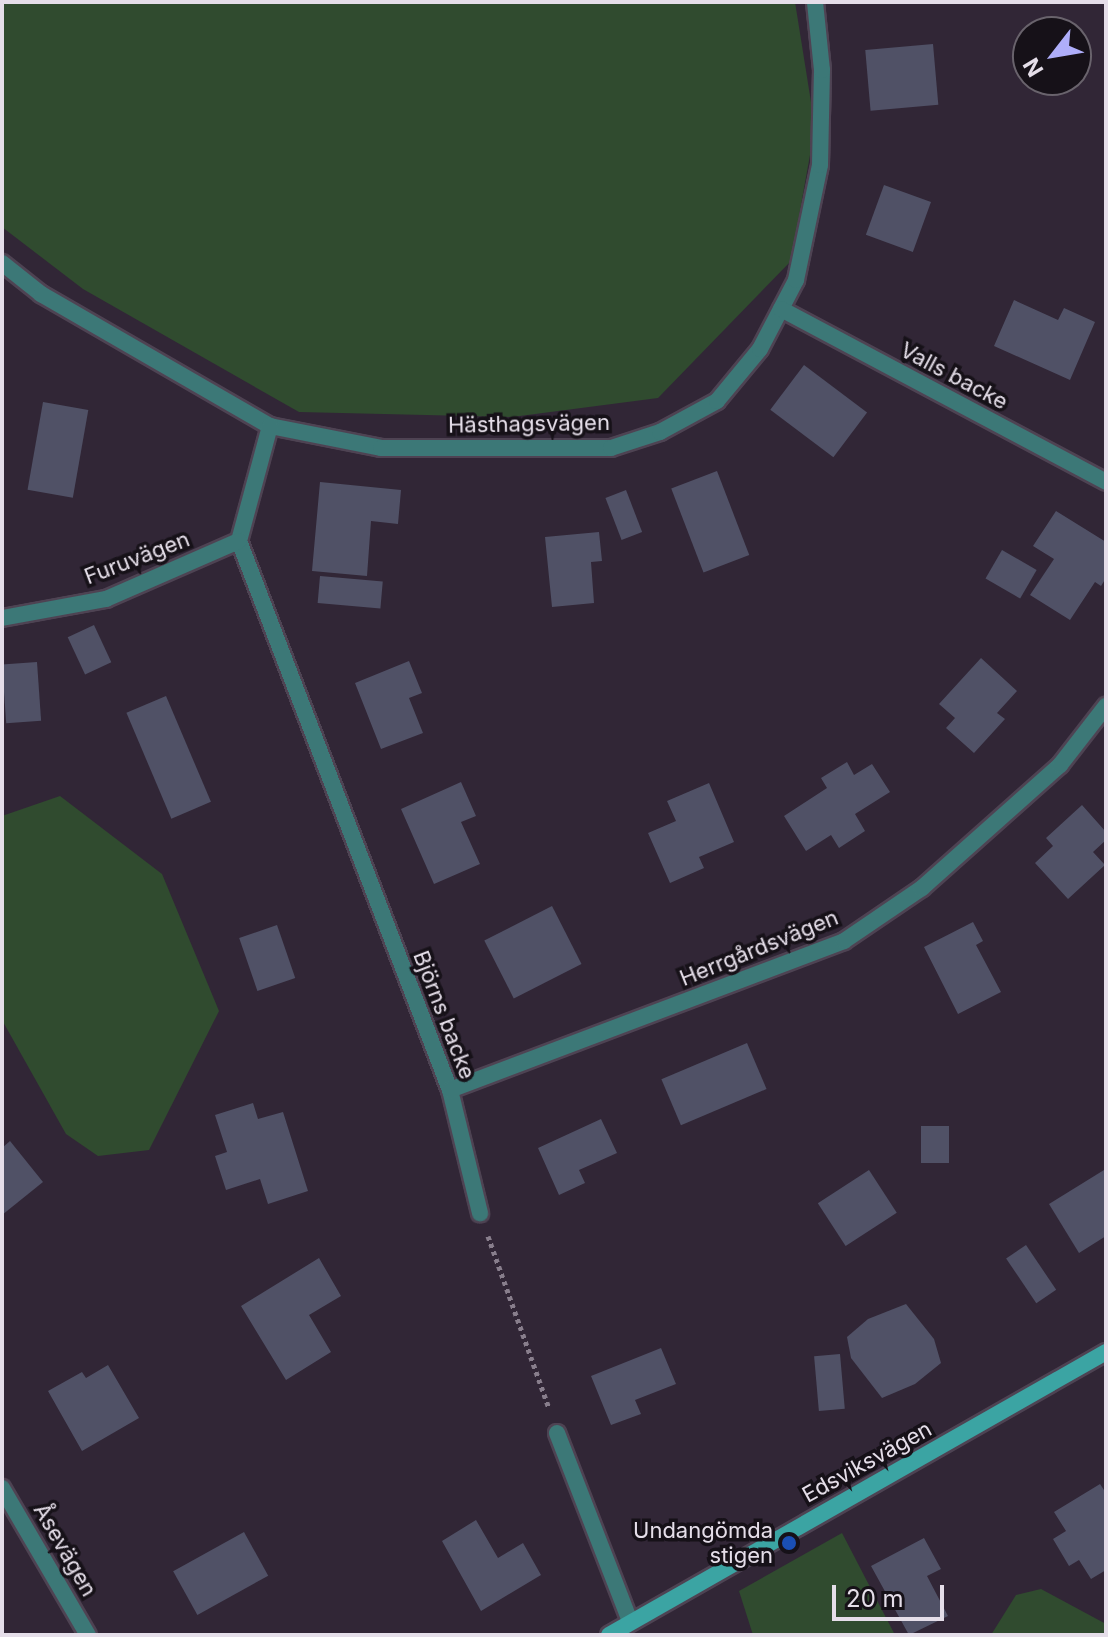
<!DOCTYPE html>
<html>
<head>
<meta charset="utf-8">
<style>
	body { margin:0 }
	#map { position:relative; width:1108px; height:1637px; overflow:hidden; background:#312636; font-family:Inter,sans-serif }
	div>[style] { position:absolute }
	.green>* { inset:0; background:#304b2f }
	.building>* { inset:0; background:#505166; transform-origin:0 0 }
	.path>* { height:5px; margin-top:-2.5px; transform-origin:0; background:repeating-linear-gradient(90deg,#887e8c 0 4px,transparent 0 8px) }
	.roads { filter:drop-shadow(2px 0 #4e4353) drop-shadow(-2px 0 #4e4353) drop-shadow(0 2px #4e4353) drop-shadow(0 -2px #4e4353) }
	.lane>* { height:16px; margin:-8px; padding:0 8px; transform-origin:8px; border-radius:8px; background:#3c7877 }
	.street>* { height:16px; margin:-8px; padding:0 8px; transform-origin:8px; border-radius:8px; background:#3c7877 }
	.secondary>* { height:16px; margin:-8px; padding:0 8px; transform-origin:8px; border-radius:8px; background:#3ba4a3 }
	.dots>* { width:22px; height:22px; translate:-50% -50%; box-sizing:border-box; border:4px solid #161118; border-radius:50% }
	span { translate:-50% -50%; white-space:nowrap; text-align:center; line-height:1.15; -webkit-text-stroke:7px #161118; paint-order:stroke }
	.street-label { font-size:22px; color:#e5dee9 }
	.poi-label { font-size:22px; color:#e5dee9 }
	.right { translate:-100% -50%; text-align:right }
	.frame { position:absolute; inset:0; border:4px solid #e5dee9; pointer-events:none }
	.north { position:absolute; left:1012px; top:16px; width:80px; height:80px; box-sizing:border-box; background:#161118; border:2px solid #69636c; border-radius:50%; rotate:239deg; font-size:22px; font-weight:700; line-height:32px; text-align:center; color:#e5dee9 }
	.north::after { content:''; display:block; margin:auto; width:28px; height:36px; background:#afaefa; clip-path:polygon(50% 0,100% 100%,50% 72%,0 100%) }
	.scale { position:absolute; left:832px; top:1585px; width:112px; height:36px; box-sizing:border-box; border:4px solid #e5dee9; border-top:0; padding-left:10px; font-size:24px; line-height:28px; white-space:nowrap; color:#e5dee9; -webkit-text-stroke:6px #161118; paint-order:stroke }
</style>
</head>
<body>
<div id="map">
	<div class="green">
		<div style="clip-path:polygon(2px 2px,795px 2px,815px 127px,791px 261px,658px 398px,512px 417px,299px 412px,83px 289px,2px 227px)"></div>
		<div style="clip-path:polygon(60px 796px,162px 874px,219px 1011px,149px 1150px,98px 1156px,66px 1134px,2px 1020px,2px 816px)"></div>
		<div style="clip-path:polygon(842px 1533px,895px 1635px,753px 1635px,739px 1591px)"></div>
		<div style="clip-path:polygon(1041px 1589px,1106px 1624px,1106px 1635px,991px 1635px,1016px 1595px)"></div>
	</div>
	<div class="building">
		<div style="left:933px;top:44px;width:61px;height:68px;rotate:85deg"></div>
		<div style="left:884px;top:185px;width:50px;height:53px;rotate:20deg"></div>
		<div style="clip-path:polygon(1014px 300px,1058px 320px,1064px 308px,1095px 322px,1070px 380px,994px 346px)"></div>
		<div style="left:804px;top:365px;width:79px;height:56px;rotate:37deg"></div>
		<div style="left:43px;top:402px;width:46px;height:89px;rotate:10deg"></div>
		<div style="left:717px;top:471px;width:90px;height:49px;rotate:69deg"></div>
		<div style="clip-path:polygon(320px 482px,401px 490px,398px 524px,371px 521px,367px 576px,312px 571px)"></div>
		<div style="left:626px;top:490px;width:45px;height:22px;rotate:69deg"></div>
		<div style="clip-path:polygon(1056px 511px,1106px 542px,1106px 578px,1101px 586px,1095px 582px,1070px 620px,1030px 595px,1054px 559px,1033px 546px)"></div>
		<div style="clip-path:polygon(599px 532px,602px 561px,591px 562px,594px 603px,552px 607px,545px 537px)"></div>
		<div style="left:1002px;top:550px;width:40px;height:33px;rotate:30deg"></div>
		<div style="left:320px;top:576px;width:63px;height:27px;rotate:5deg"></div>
		<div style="left:94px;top:625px;width:41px;height:29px;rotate:65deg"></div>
		<div style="clip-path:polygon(981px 658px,1017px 691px,997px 713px,1005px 719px,974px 753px,946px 728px,955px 718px,939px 704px)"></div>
		<div style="clip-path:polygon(409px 661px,422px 693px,409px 698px,423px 733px,381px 749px,355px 683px)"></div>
		<div style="left:37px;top:662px;width:59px;height:35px;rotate:86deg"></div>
		<div style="left:166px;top:696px;width:115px;height:43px;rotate:67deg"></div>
		<div style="clip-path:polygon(847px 762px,854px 775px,872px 764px,890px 792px,855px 814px,865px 831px,839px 848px,831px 835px,806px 851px,784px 816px,827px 788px,821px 778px)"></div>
		<div style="clip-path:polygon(461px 782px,476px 816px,461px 822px,480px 864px,434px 884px,401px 809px)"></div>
		<div style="clip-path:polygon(709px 783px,734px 842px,699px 857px,704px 868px,670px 883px,648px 833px,676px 821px,667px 801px)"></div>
		<div style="clip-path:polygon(1082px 805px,1106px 832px,1106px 840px,1093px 852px,1105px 865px,1068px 899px,1035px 863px,1053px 846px,1046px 838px)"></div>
		<div style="left:552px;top:906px;width:65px;height:76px;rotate:63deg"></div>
		<div style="clip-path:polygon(973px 922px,983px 941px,976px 945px,1001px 992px,958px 1014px,924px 947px)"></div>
		<div style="left:277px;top:925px;width:56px;height:40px;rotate:71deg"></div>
		<div style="left:747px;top:1043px;width:50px;height:93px;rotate:67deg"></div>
		<div style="clip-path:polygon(253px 1103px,258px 1119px,283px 1112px,308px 1191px,268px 1204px,260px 1179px,226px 1190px,215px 1156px,227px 1152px,215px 1115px)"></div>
		<div style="clip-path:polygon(601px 1119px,617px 1153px,579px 1170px,585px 1183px,559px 1195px,538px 1148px)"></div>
		<div style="left:921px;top:1126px;width:28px;height:37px"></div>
		<div style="clip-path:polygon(10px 1141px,43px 1182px,2px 1215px,2px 1148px)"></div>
		<div style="left:869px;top:1170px;width:51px;height:61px;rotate:57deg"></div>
		<div style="clip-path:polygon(1104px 1170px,1106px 1236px,1079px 1253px,1049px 1204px)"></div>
		<div style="left:1026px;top:1245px;width:54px;height:24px;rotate:56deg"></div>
		<div style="clip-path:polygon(319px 1258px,341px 1296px,309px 1315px,331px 1352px,286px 1380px,241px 1306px)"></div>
		<div style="clip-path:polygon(906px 1304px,934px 1339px,941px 1363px,915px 1384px,882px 1398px,851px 1358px,847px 1337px,868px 1319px)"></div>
		<div style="clip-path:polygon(661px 1348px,676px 1384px,635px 1400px,641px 1414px,611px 1425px,591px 1376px)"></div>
		<div style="left:840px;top:1354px;width:55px;height:26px;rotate:85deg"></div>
		<div style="clip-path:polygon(108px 1365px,139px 1418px,82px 1451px,48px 1391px,82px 1372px,86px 1378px)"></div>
		<div style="clip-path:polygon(1100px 1484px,1106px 1493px,1106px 1570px,1091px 1579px,1079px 1560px,1069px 1566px,1053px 1539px,1066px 1531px,1054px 1512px)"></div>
		<div style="clip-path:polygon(476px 1520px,498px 1558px,523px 1543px,541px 1575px,481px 1611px,442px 1541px)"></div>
		<div style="left:244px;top:1532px;width:50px;height:81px;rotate:61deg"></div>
		<div style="clip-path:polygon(924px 1538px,941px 1569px,927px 1576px,948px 1616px,909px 1635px,871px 1566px)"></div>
	</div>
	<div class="path">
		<div style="left:488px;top:1236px;width:182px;rotate:70.5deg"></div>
	</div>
	<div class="roads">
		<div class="lane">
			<div style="left:450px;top:1090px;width:127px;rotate:76.3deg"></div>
		</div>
		<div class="street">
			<div style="left:2px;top:263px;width:50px;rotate:38.5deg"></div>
			<div style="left:41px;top:294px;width:264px;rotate:30deg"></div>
			<div style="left:270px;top:426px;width:113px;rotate:11.2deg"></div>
			<div style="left:381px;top:448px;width:230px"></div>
			<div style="left:611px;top:448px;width:52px;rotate:-18.1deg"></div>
			<div style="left:660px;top:432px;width:65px;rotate:-28.5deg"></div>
			<div style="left:717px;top:401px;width:67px;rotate:-50.4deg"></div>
			<div style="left:760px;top:349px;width:78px;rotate:-62.4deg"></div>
			<div style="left:796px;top:280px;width:117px;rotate:-78.2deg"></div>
			<div style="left:820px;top:165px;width:95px;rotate:-88.8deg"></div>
			<div style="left:822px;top:70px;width:68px;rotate:-95.9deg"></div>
			<div style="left:781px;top:309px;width:368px;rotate:28deg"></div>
			<div style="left:270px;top:426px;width:119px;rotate:105.1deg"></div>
			<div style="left:239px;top:541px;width:588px;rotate:68.98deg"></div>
			<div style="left:450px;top:1090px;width:421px;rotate:-20.7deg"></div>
			<div style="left:844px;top:941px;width:94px;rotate:-34.2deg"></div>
			<div style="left:922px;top:888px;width:185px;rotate:-41.7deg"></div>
			<div style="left:1060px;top:765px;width:75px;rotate:-52.1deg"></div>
			<div style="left:2px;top:618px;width:106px;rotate:-10.4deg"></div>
			<div style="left:106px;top:599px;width:145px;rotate:-23.6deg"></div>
			<div style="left:557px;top:1433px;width:202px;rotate:68.8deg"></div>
			<div style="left:2px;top:1488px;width:170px;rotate:59.7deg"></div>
		</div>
		<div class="secondary">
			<div style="left:609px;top:1635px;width:572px;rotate:-29.66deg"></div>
		</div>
	</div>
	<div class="dots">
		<div style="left:789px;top:1543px;background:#1a4fb4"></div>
	</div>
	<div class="street-label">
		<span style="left:954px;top:376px;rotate:28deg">Valls backe</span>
		<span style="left:529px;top:424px;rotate:-1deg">Hästhagsvägen</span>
		<span style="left:137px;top:558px;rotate:-21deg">Furuvägen</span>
		<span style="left:759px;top:948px;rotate:-22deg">Herrgårdsvägen</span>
		<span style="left:444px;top:1015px;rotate:69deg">Björns backe</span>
		<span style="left:867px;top:1462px;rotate:-29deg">Edsviksvägen</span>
		<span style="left:65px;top:1550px;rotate:60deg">Åsevägen</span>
	</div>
	<div class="poi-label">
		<span class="right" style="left:773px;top:1543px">Undangömda<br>stigen</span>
	</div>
	<div class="frame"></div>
	<div class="north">N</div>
	<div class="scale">20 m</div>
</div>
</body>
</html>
